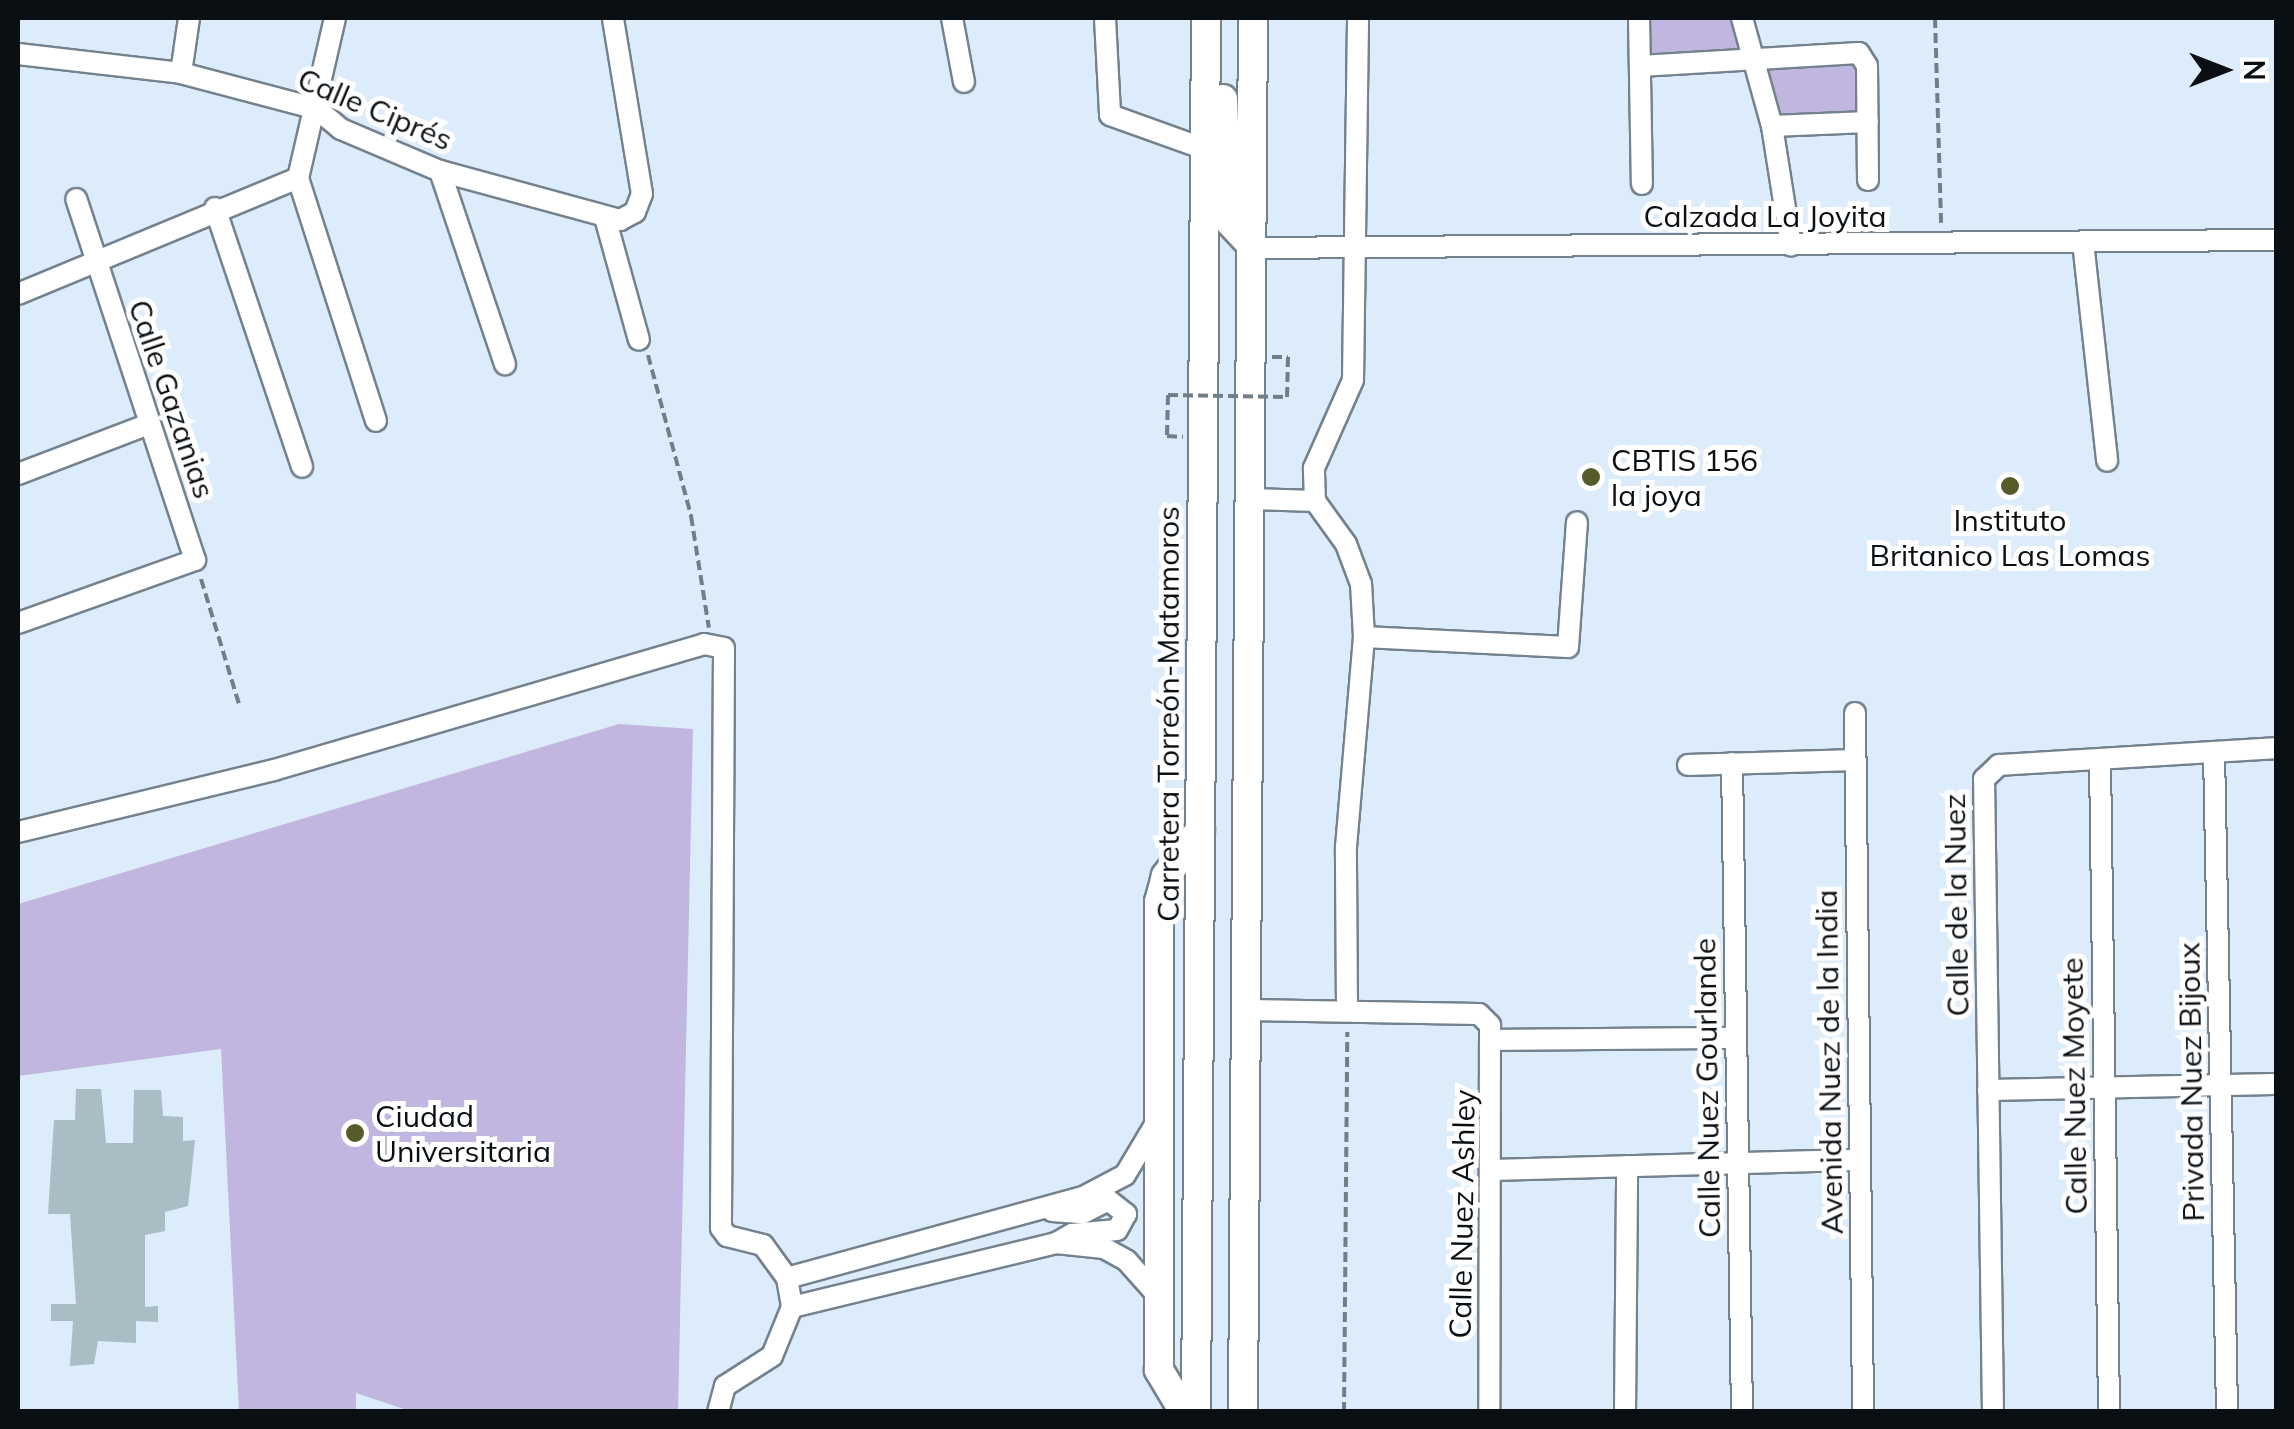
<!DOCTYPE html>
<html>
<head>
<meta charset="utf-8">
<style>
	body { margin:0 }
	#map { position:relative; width:2294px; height:1429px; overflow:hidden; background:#dcecfa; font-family:Mulish,sans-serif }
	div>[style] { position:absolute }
	.green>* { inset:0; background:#c0b6df }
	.building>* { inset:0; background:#a8bdc4 }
	.path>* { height:4px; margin-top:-2px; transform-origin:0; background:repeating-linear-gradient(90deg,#727d86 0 10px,transparent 0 15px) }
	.roads { filter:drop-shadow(2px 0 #74828e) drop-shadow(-2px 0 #74828e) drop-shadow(0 2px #74828e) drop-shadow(0 -2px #74828e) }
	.minor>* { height:20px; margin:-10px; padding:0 10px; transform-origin:10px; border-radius:10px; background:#fff }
	.highway>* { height:28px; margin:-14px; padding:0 14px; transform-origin:14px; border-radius:14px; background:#fff }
	.path-bridge>* { height:4px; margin-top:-2px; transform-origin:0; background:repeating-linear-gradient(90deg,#727d86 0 10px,transparent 0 15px) }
	.dots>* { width:28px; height:28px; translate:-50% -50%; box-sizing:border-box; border:5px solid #fff; border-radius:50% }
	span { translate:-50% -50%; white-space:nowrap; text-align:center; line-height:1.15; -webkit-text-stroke:10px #fff; paint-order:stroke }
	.street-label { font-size:30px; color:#0a0f13 }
	.poi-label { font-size:30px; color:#0a0f13 }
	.left { translate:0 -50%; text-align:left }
	.frame { position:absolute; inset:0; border:20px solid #0a0f13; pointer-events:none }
	.north { position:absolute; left:2174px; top:20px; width:100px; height:100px; -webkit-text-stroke:8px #fff; paint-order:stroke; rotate:90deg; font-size:28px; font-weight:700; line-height:40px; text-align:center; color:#0a0f13 }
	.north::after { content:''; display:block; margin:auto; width:35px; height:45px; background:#0a0f13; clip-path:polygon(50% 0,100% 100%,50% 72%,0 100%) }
</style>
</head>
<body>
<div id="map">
	<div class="green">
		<div style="clip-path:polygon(1643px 18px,1737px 18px,1748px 57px,1644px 63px)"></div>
		<div style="clip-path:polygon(1856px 55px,1865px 118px,1775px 122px,1757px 62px)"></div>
		<div style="clip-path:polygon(619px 724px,693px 729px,678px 1411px,410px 1411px,356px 1393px,356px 1411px,239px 1411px,221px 1049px,18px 1076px,18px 904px)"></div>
	</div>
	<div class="building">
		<div style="clip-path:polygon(76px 1089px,101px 1089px,106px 1143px,133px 1143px,134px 1090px,161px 1090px,163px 1116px,183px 1117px,183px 1141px,195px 1140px,188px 1206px,165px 1212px,165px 1231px,145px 1235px,145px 1307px,158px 1306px,158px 1322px,136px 1321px,136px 1343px,98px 1341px,94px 1364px,70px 1366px,73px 1321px,51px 1321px,51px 1304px,76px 1304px,70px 1214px,48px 1214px,54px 1120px,75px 1120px)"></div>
	</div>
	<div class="path">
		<div style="left:1935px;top:18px;width:205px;rotate:88.3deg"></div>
		<div style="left:648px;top:355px;width:167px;rotate:75deg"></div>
		<div style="left:691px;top:516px;width:113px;rotate:80.9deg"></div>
		<div style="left:1272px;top:357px;width:16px"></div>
		<div style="left:1288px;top:357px;width:40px;rotate:91.4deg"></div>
		<div style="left:1168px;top:395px;width:41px;rotate:91.4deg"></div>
		<div style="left:1167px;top:436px;width:16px;rotate:4deg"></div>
		<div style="left:201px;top:579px;width:131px;rotate:73.1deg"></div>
		<div style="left:1344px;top:1412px;width:380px;rotate:-89.5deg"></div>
	</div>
	<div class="roads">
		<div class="minor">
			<div style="left:335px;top:18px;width:164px;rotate:103deg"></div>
			<div style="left:298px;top:178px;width:255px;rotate:72.2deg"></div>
			<div style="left:952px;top:18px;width:65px;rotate:79.4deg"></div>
			<div style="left:1105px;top:18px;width:97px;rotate:87deg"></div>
			<div style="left:1110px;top:115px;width:101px;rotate:19.7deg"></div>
			<div style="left:1639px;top:18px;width:166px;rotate:89deg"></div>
			<div style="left:1742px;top:18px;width:112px;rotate:74.5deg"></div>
			<div style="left:1772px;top:126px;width:121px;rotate:81deg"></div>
			<div style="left:18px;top:54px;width:164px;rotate:6.6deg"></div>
			<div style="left:181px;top:73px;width:141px;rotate:14.8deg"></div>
			<div style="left:317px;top:109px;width:31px;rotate:40deg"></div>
			<div style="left:341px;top:129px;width:108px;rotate:23deg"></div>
			<div style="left:440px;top:171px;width:187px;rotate:15.2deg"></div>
			<div style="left:620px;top:220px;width:17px;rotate:-28deg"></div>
			<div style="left:635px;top:212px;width:19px;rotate:-69deg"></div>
			<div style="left:642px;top:194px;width:178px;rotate:-99.4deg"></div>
			<div style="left:1640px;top:66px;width:219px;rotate:-3.4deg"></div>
			<div style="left:1859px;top:53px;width:15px;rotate:58deg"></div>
			<div style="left:1867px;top:66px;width:114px;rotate:89.5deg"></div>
			<div style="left:181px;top:73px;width:56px;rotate:-81.7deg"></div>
			<div style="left:1772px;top:126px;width:96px;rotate:-2.4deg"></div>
			<div style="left:440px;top:171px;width:204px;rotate:71.4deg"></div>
			<div style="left:215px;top:208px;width:273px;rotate:71.4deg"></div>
			<div style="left:606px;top:221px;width:123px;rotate:74.5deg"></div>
			<div style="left:2083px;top:242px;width:220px;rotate:83.7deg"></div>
			<div style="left:1254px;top:248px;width:1022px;rotate:-0.45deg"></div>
			<div style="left:18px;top:294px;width:303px;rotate:-22.5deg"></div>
			<div style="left:18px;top:474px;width:140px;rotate:-20.9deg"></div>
			<div style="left:1252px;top:499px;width:63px;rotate:1.8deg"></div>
			<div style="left:18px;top:623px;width:188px;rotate:-19.6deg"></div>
			<div style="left:195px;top:560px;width:380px;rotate:-108.2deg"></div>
			<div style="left:1364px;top:637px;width:204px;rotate:2.8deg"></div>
			<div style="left:1568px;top:647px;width:125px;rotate:-85.9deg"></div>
			<div style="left:1855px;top:713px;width:699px;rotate:89.34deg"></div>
			<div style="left:2214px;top:752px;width:660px;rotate:88.87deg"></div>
			<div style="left:2100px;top:759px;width:653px;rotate:89.21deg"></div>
			<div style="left:1732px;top:763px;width:649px;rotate:89.12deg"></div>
			<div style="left:1688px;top:765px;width:167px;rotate:-1.7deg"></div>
			<div style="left:18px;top:832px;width:263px;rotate:-13.6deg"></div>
			<div style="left:274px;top:770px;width:448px;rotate:-16.3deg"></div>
			<div style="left:704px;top:644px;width:20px;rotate:11deg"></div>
			<div style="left:724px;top:648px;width:580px;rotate:90.3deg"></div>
			<div style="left:721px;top:1228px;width:10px;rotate:53deg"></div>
			<div style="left:727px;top:1236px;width:37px;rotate:14deg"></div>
			<div style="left:763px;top:1245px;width:41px;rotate:54deg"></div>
			<div style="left:787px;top:1278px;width:29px;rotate:80deg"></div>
			<div style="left:792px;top:1307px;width:53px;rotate:112.2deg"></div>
			<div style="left:772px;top:1356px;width:56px;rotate:147.4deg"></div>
			<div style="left:725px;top:1386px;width:27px;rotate:105deg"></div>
			<div style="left:1347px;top:1008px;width:161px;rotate:-90.4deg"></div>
			<div style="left:1346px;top:847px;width:211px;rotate:-85.1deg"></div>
			<div style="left:1364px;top:637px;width:53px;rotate:-93.2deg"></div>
			<div style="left:1361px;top:584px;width:43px;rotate:-110.6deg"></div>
			<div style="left:1346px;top:544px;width:53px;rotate:-125.8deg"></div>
			<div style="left:1315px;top:501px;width:33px;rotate:-92deg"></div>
			<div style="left:1314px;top:468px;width:96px;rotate:-66.1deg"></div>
			<div style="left:1353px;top:380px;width:362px;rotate:-89.2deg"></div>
			<div style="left:1248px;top:1010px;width:231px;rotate:1deg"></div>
			<div style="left:1479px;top:1014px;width:16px;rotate:45deg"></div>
			<div style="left:1490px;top:1025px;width:387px;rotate:90.1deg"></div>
			<div style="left:1495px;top:1040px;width:241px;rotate:-0.5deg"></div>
			<div style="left:1988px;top:1090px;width:288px;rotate:-1.2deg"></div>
			<div style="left:1493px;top:1170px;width:367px;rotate:-1.6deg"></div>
			<div style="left:1052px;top:1211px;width:31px;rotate:4deg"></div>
			<div style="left:1083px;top:1213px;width:28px;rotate:-27deg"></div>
			<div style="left:1108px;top:1200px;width:23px;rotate:38deg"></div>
			<div style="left:1126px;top:1214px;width:18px;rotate:119deg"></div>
			<div style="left:1117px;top:1230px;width:45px;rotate:174.9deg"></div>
			<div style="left:1072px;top:1234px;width:16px;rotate:150deg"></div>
			<div style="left:787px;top:1278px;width:307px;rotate:-15.3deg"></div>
			<div style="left:1083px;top:1197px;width:47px;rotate:-27.6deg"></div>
			<div style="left:1125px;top:1175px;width:55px;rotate:-59.2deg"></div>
			<div style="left:792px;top:1307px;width:272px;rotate:-13.6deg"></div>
			<div style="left:1056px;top:1243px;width:48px;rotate:5.9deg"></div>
			<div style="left:1104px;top:1248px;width:26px;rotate:29deg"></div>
			<div style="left:1127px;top:1261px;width:48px;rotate:48.4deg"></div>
			<div style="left:1625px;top:1412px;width:246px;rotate:-89.5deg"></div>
			<div style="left:1993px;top:1412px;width:633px;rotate:-90.81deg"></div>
			<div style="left:1984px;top:779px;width:21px;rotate:-43deg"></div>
			<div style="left:1999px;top:765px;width:278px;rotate:-3.5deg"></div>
		</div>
		<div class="highway">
			<div style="left:1223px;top:99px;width:121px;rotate:87.6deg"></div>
			<div style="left:1228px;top:220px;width:38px;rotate:47deg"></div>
			<div style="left:1184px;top:1412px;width:49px;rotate:-120.8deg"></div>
			<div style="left:1159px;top:1370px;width:468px;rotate:-90deg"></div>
			<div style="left:1159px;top:902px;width:27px;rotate:-75deg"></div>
			<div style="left:1166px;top:876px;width:57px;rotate:-53.5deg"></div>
			<div style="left:1196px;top:1412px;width:1394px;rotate:-89.59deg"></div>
			<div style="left:1243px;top:1412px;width:1394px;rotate:-89.59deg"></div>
		</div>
	</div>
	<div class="path-bridge">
		<div style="left:1168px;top:395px;width:119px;rotate:1deg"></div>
	</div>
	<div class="dots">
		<div style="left:1591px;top:477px;background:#565b28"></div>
		<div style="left:2010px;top:486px;background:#565b28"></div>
		<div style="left:355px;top:1133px;background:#565b28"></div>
	</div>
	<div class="street-label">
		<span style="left:375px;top:109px;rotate:23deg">Calle Ciprés</span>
		<span style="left:1765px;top:216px">Calzada La Joyita</span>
		<span style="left:172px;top:399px;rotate:71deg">Calle Gazanias</span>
		<span style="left:1168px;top:714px;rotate:-90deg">Carretera Torreón-Matamoros</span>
		<span style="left:1956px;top:905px;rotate:-91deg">Calle de la Nuez</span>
		<span style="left:1829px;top:1062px;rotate:-91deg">Avenida Nuez de la India</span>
		<span style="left:2191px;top:1082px;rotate:-91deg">Privada Nuez Bijoux</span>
		<span style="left:2074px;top:1086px;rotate:-91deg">Calle Nuez Moyete</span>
		<span style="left:1707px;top:1088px;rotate:-91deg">Calle Nuez Gourlande</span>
		<span style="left:1462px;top:1214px;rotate:-89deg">Calle Nuez Ashley</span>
	</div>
	<div class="poi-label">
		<span class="left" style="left:1611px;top:477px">CBTIS 156<br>la joya</span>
		<span style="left:2010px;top:537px">Instituto<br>Britanico Las Lomas</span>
		<span class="left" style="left:375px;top:1133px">Ciudad<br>Universitaria</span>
	</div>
	<div class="frame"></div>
	<div class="north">N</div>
</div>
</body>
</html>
